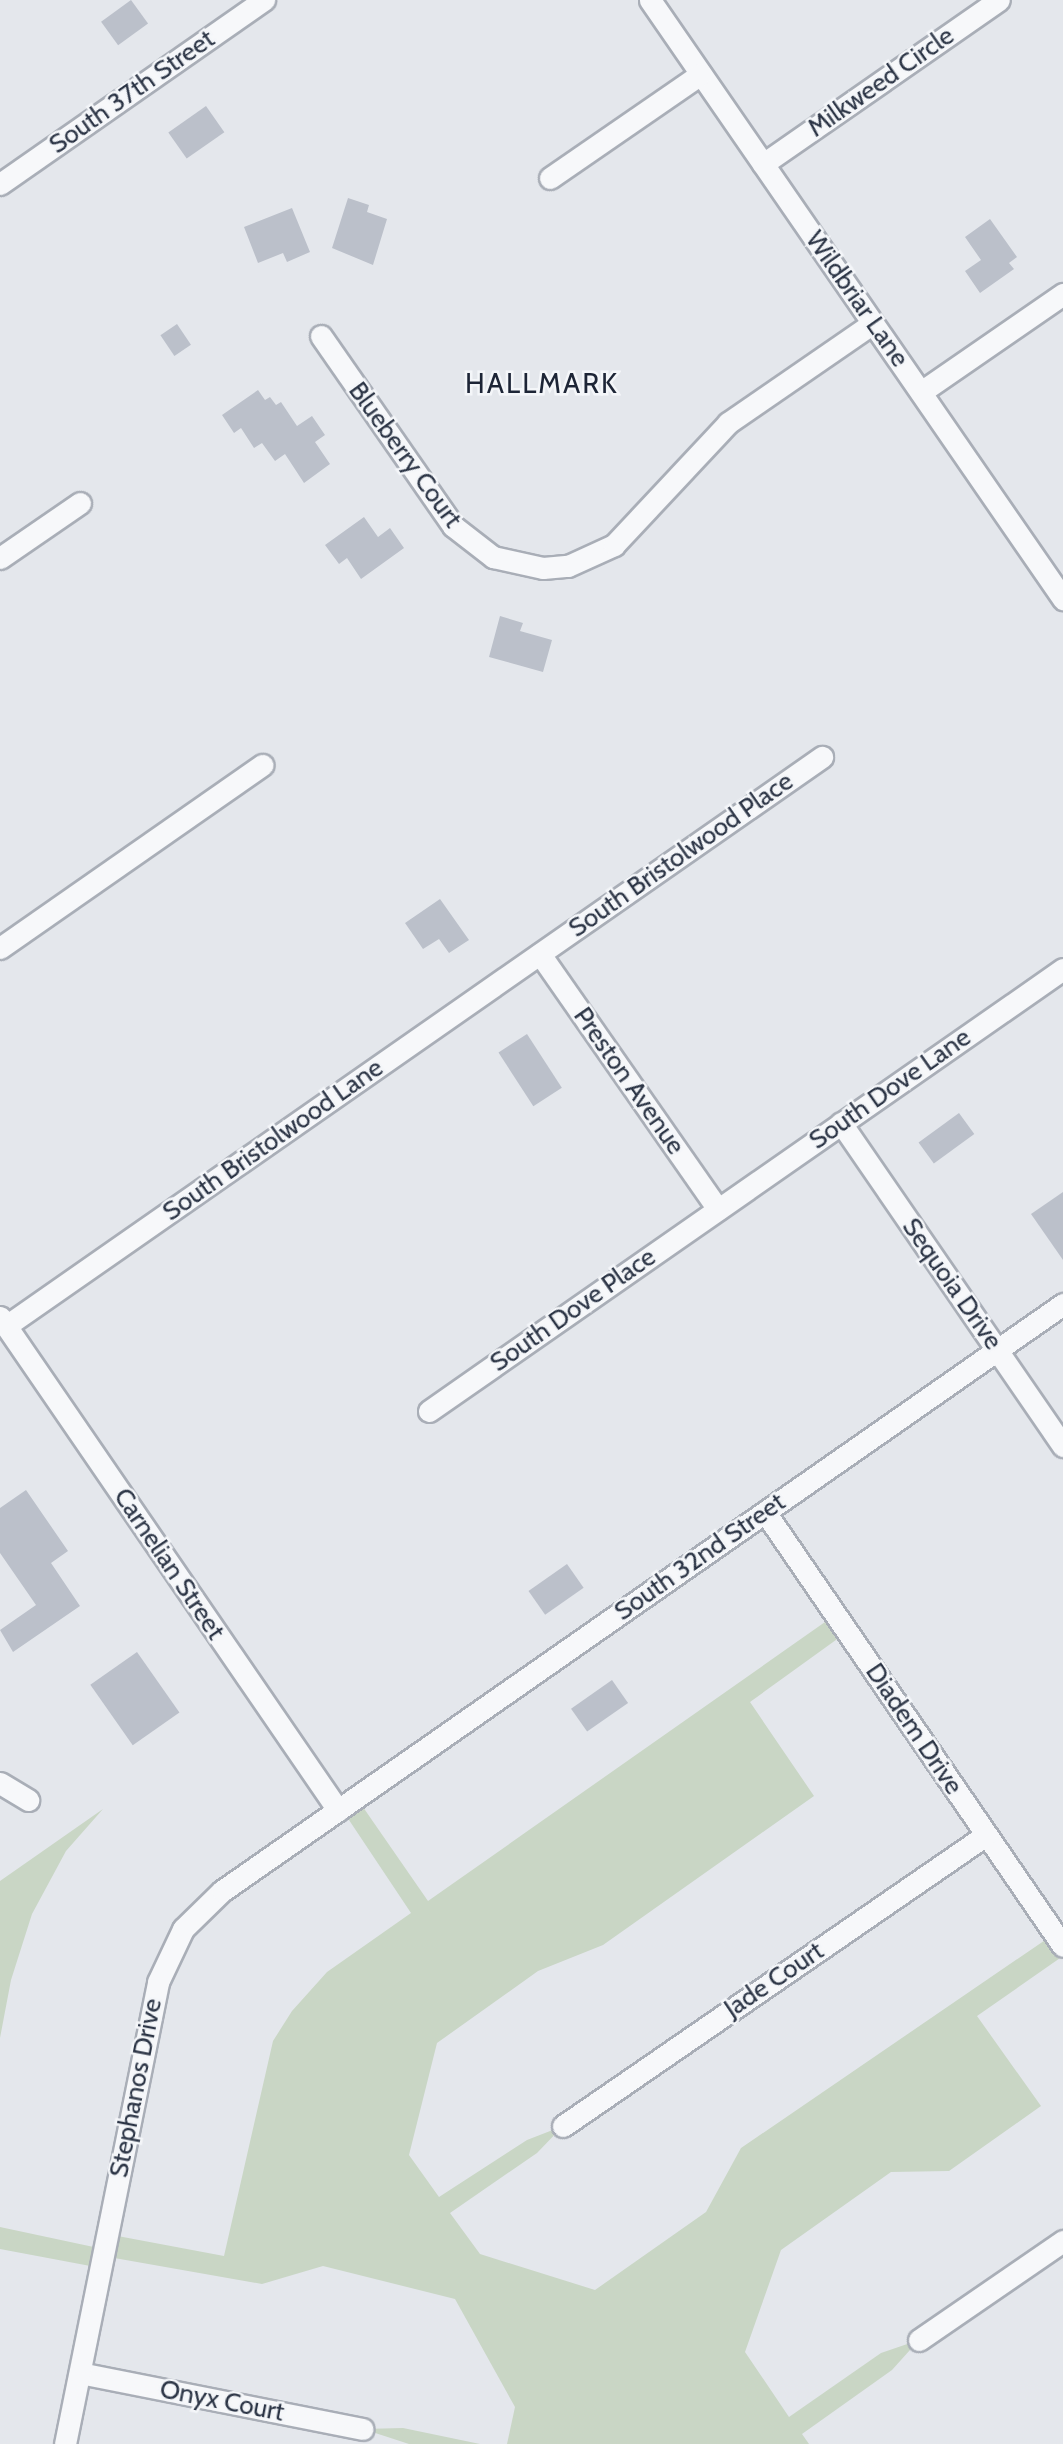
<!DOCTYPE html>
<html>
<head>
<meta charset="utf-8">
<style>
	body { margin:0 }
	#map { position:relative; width:1063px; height:2444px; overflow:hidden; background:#e4e7ec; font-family:Cabin,sans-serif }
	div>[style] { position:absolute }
	.green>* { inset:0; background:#c9d6c5 }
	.building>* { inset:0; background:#bbc0ca; transform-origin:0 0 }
	.roads { filter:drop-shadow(2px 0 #a9aeb7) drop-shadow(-2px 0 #a9aeb7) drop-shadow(0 2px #a9aeb7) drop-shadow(0 -2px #a9aeb7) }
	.street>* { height:21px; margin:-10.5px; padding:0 10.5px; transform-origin:10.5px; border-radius:10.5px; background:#f7f8fa }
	span { translate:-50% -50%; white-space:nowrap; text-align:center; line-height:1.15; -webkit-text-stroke:5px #f4f6f9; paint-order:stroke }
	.street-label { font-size:26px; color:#2b3445 }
	.neighbourhood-label { font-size:28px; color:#1d2536; letter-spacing:2px }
</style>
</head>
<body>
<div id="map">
	<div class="green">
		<div style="clip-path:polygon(835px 1615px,847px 1632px,750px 1702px,814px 1796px,603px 1945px,538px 1971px,437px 2043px,409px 2155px,439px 2197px,527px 2140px,563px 2126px,537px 2153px,450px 2213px,480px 2254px,595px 2290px,706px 2212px,741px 2148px,1054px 1934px,1063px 1956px,977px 2016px,1041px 2106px,949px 2171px,891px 2172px,781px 2250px,745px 2352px,789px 2417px,881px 2353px,919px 2340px,892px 2370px,802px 2434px,809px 2444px,507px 2444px,515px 2407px,455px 2299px,323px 2266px,262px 2284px,103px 2256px,101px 2268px,0 2249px,0 2227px,103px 2249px,107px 2234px,224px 2256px,273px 2041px,292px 2011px,327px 1972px,411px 1913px,341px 1808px,356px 1797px,428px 1901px)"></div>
		<div style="clip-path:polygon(103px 1809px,66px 1851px,32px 1914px,11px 1980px,0 2038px,0 1881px)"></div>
		<div style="clip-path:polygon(403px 2428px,480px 2444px,409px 2444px,363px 2429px)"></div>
	</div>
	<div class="building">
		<div style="left:131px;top:0;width:29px;height:37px;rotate:54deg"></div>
		<div style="left:206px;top:106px;width:32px;height:46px;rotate:55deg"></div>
		<div style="clip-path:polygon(348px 198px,369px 205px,367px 212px,387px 219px,373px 265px,332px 248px)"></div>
		<div style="clip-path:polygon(292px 208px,310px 252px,287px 262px,283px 253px,258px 263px,244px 227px)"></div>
		<div style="clip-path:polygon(990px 219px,1017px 257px,1009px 263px,1014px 269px,980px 293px,965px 271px,981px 260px,965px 237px)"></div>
		<div style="left:177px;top:324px;width:25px;height:20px;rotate:56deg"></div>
		<div style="clip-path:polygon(258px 390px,265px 400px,270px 397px,276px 405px,281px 402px,297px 426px,312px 416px,325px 435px,315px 442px,330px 464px,304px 483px,285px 454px,275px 461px,262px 443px,254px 448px,241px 428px,234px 433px,222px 415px)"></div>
		<div style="clip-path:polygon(364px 517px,378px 537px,390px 528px,404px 548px,361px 579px,347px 558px,339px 564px,325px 545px)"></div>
		<div style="clip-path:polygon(500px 616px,523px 623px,520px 631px,552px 640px,543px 672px,489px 657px)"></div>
		<div style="clip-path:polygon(440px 899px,469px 940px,449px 953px,439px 939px,423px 949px,405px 923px)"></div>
		<div style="left:527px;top:1034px;width:64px;height:34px;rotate:57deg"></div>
		<div style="left:959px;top:1113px;width:26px;height:50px;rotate:54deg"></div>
		<div style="clip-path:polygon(1063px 1192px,1063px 1260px,1031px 1214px)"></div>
		<div style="clip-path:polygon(26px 1490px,68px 1551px,51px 1563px,80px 1606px,13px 1652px,0 1630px,36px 1605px,0 1553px,0 1508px)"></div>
		<div style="left:567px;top:1564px;width:29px;height:47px;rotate:55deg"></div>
		<div style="left:137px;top:1652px;width:74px;height:57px;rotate:55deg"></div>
		<div style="left:612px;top:1680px;width:28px;height:50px;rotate:55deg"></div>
	</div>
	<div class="roads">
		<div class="street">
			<div style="left:650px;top:0;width:728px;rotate:55.41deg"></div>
			<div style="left:763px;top:164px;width:287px;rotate:-34.8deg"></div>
			<div style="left:550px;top:178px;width:183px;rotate:-34.6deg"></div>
			<div style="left:0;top:184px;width:322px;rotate:-34.9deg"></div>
			<div style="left:321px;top:336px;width:231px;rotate:55.2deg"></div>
			<div style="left:453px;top:526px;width:51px;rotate:37.8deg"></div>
			<div style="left:493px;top:557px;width:51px;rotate:12.4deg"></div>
			<div style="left:543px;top:568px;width:25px;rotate:-5deg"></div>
			<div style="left:568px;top:566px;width:51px;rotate:-24.5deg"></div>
			<div style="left:614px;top:545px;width:167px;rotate:-46.9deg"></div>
			<div style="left:728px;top:423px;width:176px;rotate:-34.6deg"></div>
			<div style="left:921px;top:392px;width:173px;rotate:-34.6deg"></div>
			<div style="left:0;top:558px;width:97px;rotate:-34.5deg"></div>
			<div style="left:0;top:948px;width:320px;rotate:-34.9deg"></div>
			<div style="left:540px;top:954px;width:311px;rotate:55.1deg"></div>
			<div style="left:841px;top:1123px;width:392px;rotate:55.5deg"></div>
			<div style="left:0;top:1317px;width:598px;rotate:55.57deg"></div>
			<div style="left:6px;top:1326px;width:995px;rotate:-34.89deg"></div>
			<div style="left:429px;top:1411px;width:773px;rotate:-34.88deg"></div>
			<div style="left:765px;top:1512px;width:526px;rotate:55.53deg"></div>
			<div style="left:0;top:1783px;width:33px;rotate:31deg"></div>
			<div style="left:563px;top:2126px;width:513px;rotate:-34.53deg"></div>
			<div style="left:919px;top:2340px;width:175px;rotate:-34.5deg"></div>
			<div style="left:80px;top:2373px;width:288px;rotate:11.2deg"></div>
			<div style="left:65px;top:2444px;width:471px;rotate:-78.6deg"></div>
			<div style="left:158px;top:1982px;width:59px;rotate:-64.7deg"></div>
			<div style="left:183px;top:1929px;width:54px;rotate:-44.3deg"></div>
			<div style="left:222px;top:1891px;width:1026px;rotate:-34.91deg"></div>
		</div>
	</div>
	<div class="street-label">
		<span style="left:881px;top:82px;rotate:-35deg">Milkweed Circle</span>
		<span style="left:132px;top:92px;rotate:-35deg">South 37th Street</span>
		<span style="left:857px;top:299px;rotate:55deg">Wildbriar Lane</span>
		<span style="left:405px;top:455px;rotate:54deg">Blueberry Court</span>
		<span style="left:681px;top:855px;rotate:-35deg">South Bristolwood Place</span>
		<span style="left:629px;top:1081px;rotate:55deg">Preston Avenue</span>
		<span style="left:890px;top:1089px;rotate:-35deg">South Dove Lane</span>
		<span style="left:273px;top:1140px;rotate:-35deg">South Bristolwood Lane</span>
		<span style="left:952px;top:1284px;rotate:55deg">Sequoia Drive</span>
		<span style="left:573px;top:1310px;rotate:-35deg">South Dove Place</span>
		<span style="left:700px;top:1557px;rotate:-35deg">South 32nd Street</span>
		<span style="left:169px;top:1564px;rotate:56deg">Carnelian Street</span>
		<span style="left:914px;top:1729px;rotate:56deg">Diadem Drive</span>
		<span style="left:774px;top:1980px;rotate:-34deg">Jade Court</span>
		<span style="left:136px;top:2088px;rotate:-79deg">Stephanos Drive</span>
		<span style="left:222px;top:2401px;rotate:11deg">Onyx Court</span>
	</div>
	<div class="neighbourhood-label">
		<span style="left:542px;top:383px">HALLMARK</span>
	</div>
</div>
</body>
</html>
